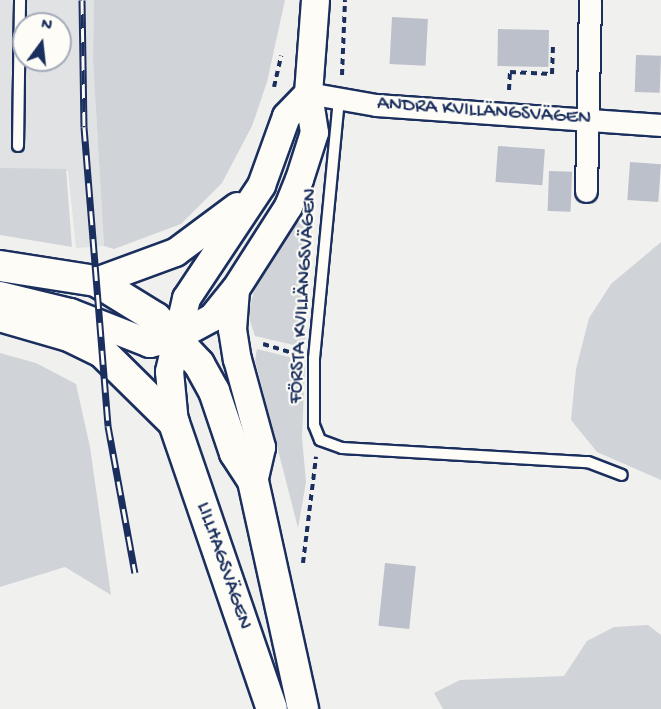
<!DOCTYPE html>
<html>
<head>
<meta charset="utf-8">
<style>
	body { margin:0 }
	#map { position:relative; width:661px; height:709px; overflow:hidden; background:#f0f0ee; font-family:"Gochi Hand",sans-serif }
	div>[style] { position:absolute }
	.built>* { inset:0; background:#e0e2e3 }
	.green>* { inset:0; background:#d0d3d8 }
	.building>* { inset:0; background:#bbc0ca; transform-origin:0 0 }
	.path>* { height:4px; margin-top:-2px; transform-origin:0; background:repeating-linear-gradient(90deg,#1b2f5e 0 6px,transparent 0 10.5px) }
	.roads { filter:drop-shadow(2px 0 #1b2f5e) drop-shadow(-2px 0 #1b2f5e) drop-shadow(0 2px #1b2f5e) drop-shadow(0 -2px #1b2f5e) }
	.service>* { height:10px; margin:-5px; padding:0 5px; transform-origin:5px; border-radius:5px; background:#fdfcf7 }
	.minor>* { height:21px; margin:-10.5px; padding:0 10.5px; transform-origin:10.5px; border-radius:10.5px; background:#fdfcf7 }
	.tertiary>* { height:27px; margin:-13.5px; padding:0 13.5px; transform-origin:13.5px; border-radius:13.5px; background:#fdfcf7 }
	.secondary>* { height:30px; margin:-15px; padding:0 15px; transform-origin:15px; border-radius:15px; background:#fdfcf7 }
	.rail>* { height:7px; margin-top:-3.5px; transform-origin:0; background:repeating-linear-gradient(90deg,#fdfcf7 0 14px,#1b2f5e 0 28px); box-sizing:border-box; border-block:2px solid #1b2f5e }
	span { translate:-50% -50%; white-space:nowrap; text-align:center; line-height:1.15; -webkit-text-stroke:4.5px #fdfcf7; paint-order:stroke }
	.street-label { font-size:20px; color:#1b2f5e }
	.north { position:absolute; left:12px; top:12px; width:60px; height:60px; box-sizing:border-box; background:#fdfcf7; border:2px solid #a3aaba; border-radius:50%; rotate:15deg; font-size:16px; font-weight:700; line-height:24px; text-align:center; color:#1b2f5e }
	.north::after { content:''; display:block; margin:auto; width:21px; height:27px; background:#1b2f5e; clip-path:polygon(50% 0,100% 100%,50% 72%,0 100%) }
</style>
</head>
<body>
<div id="map">
	<div class="built">
		<div style="clip-path:polygon(evenodd,0 0,94px 0,93px 60px,104px 246px,76px 248px,68px 171px,0 170px,0 0,24px 24px,60px 24px,60px 60px,24px 60px,24px 24px)"></div>
	</div>
	<div class="green">
		<div style="clip-path:polygon(94px 0,285px 0,267px 82px,252px 126px,222px 183px,181px 224px,114px 249px,104px 246px,93px 60px)"></div>
		<div style="clip-path:polygon(0 168px,66px 169px,72px 247px,0 235px)"></div>
		<div style="clip-path:polygon(297px 221px,305px 227px,307px 238px,305px 345px,302px 347px,255px 336px,248px 315px,257px 279px)"></div>
		<div style="clip-path:polygon(661px 242px,661px 480px,597px 452px,571px 420px,576px 369px,589px 318px,611px 284px)"></div>
		<div style="clip-path:polygon(257px 349px,301px 360px,305px 366px,302px 437px,306px 482px,298px 528px,255px 360px)"></div>
		<div style="clip-path:polygon(0 353px,36px 363px,76px 384px,90px 447px,111px 595px,65px 567px,0 587px)"></div>
		<div style="clip-path:polygon(648px 625px,661px 635px,661px 709px,443px 709px,434px 693px,460px 680px,564px 676px,587px 641px,614px 627px)"></div>
	</div>
	<div class="building">
		<div style="left:392px;top:17px;width:36px;height:47px;rotate:3deg"></div>
		<div style="left:498px;top:29px;width:51px;height:37px;rotate:1deg"></div>
		<div style="left:636px;top:55px;width:25px;height:37px;rotate:2deg"></div>
		<div style="left:498px;top:146px;width:47px;height:36px;rotate:4deg"></div>
		<div style="left:630px;top:162px;width:31px;height:38px;rotate:4deg"></div>
		<div style="left:549px;top:171px;width:23px;height:40px;rotate:2deg"></div>
		<div style="left:385px;top:563px;width:31px;height:63px;rotate:6deg"></div>
	</div>
	<div class="path">
		<div style="left:342px;top:75px;width:75px;rotate:-87.7deg"></div>
		<div style="left:274px;top:87px;width:32px;rotate:-77deg"></div>
		<div style="left:509px;top:90px;width:18px;rotate:-87deg"></div>
		<div style="left:510px;top:72px;width:42px;rotate:2.7deg"></div>
		<div style="left:552px;top:74px;width:29px;rotate:-88deg"></div>
		<div style="left:263px;top:344px;width:34px;rotate:17deg"></div>
		<div style="left:303px;top:563px;width:107px;rotate:-83deg"></div>
	</div>
	<div class="roads">
		<div class="service">
			<div style="left:339px;top:99px;width:260px;rotate:95.5deg"></div>
			<div style="left:314px;top:358px;width:67px;rotate:90deg"></div>
			<div style="left:314px;top:425px;width:16px;rotate:68deg"></div>
			<div style="left:320px;top:440px;width:23px;rotate:20deg"></div>
			<div style="left:342px;top:448px;width:246px;rotate:3.3deg"></div>
			<div style="left:588px;top:462px;width:36px;rotate:21deg"></div>
			<div style="left:18px;top:146px;width:146px;rotate:-89.2deg"></div>
		</div>
		<div class="minor">
			<div style="left:308px;top:93px;width:69px;rotate:10deg"></div>
			<div style="left:376px;top:105px;width:286px;rotate:4deg"></div>
			<div style="left:586px;top:191px;width:191px;rotate:-88.8deg"></div>
		</div>
		<div class="tertiary">
			<div style="left:96px;top:281px;width:84px;rotate:-20.2deg"></div>
			<div style="left:175px;top:252px;width:77px;rotate:-36.6deg"></div>
			<div style="left:235px;top:289px;width:40px;rotate:94.3deg"></div>
			<div style="left:232px;top:329px;width:30px;rotate:81deg"></div>
			<div style="left:237px;top:359px;width:91px;rotate:74.7deg"></div>
			<div style="left:261px;top:447px;width:35px;rotate:103deg"></div>
			<div style="left:0;top:295px;width:72px;rotate:13.7deg"></div>
			<div style="left:70px;top:312px;width:85px;rotate:21.4deg"></div>
			<div style="left:149px;top:343px;width:27px;rotate:-13deg"></div>
			<div style="left:175px;top:337px;width:42px;rotate:-28.4deg"></div>
			<div style="left:212px;top:317px;width:36px;rotate:-51deg"></div>
			<div style="left:235px;top:289px;width:98px;rotate:-57.4deg"></div>
			<div style="left:288px;top:206px;width:29px;rotate:-68deg"></div>
			<div style="left:299px;top:179px;width:49px;rotate:-72.3deg"></div>
			<div style="left:314px;top:132px;width:39px;rotate:-99deg"></div>
			<div style="left:308px;top:93px;width:93px;rotate:-85.7deg"></div>
			<div style="left:174px;top:423px;width:52px;rotate:-95.5deg"></div>
			<div style="left:169px;top:371px;width:75px;rotate:-76.9deg"></div>
			<div style="left:186px;top:298px;width:136px;rotate:-56.4deg"></div>
			<div style="left:261px;top:185px;width:73px;rotate:-70.1deg"></div>
			<div style="left:286px;top:116px;width:32px;rotate:-46deg"></div>
		</div>
		<div class="secondary">
			<div style="left:0;top:266px;width:97px;rotate:8.9deg"></div>
			<div style="left:96px;top:281px;width:70px;rotate:31.7deg"></div>
			<div style="left:156px;top:318px;width:63px;rotate:46.9deg"></div>
			<div style="left:199px;top:364px;width:31px;rotate:61deg"></div>
			<div style="left:214px;top:391px;width:65px;rotate:71.3deg"></div>
			<div style="left:235px;top:453px;width:33px;rotate:57deg"></div>
			<div style="left:253px;top:481px;width:233px;rotate:77.6deg"></div>
			<div style="left:0;top:316px;width:72px;rotate:16.2deg"></div>
			<div style="left:69px;top:336px;width:37px;rotate:26deg"></div>
			<div style="left:102px;top:352px;width:101px;rotate:44.6deg"></div>
			<div style="left:174px;top:423px;width:302px;rotate:71.1deg"></div>
		</div>
	</div>
	<div class="rail">
		<div style="left:82px;top:0;width:127px;rotate:89.1deg"></div>
		<div style="left:84px;top:127px;width:300px;rotate:85.4deg"></div>
		<div style="left:108px;top:426px;width:149px;rotate:79.6deg"></div>
	</div>
	<div class="street-label">
		<span style="left:484px;top:112px;rotate:4deg">ANDRA KVILLÄNGSVÄGEN</span>
		<span style="left:304px;top:296px;rotate:-86deg">FÖRSTA KVILLÄNGSVÄGEN</span>
		<span style="left:223px;top:566px;rotate:71deg">LILLHAGSVÄGEN</span>
	</div>
	<div class="north">N</div>
</div>
</body>
</html>
